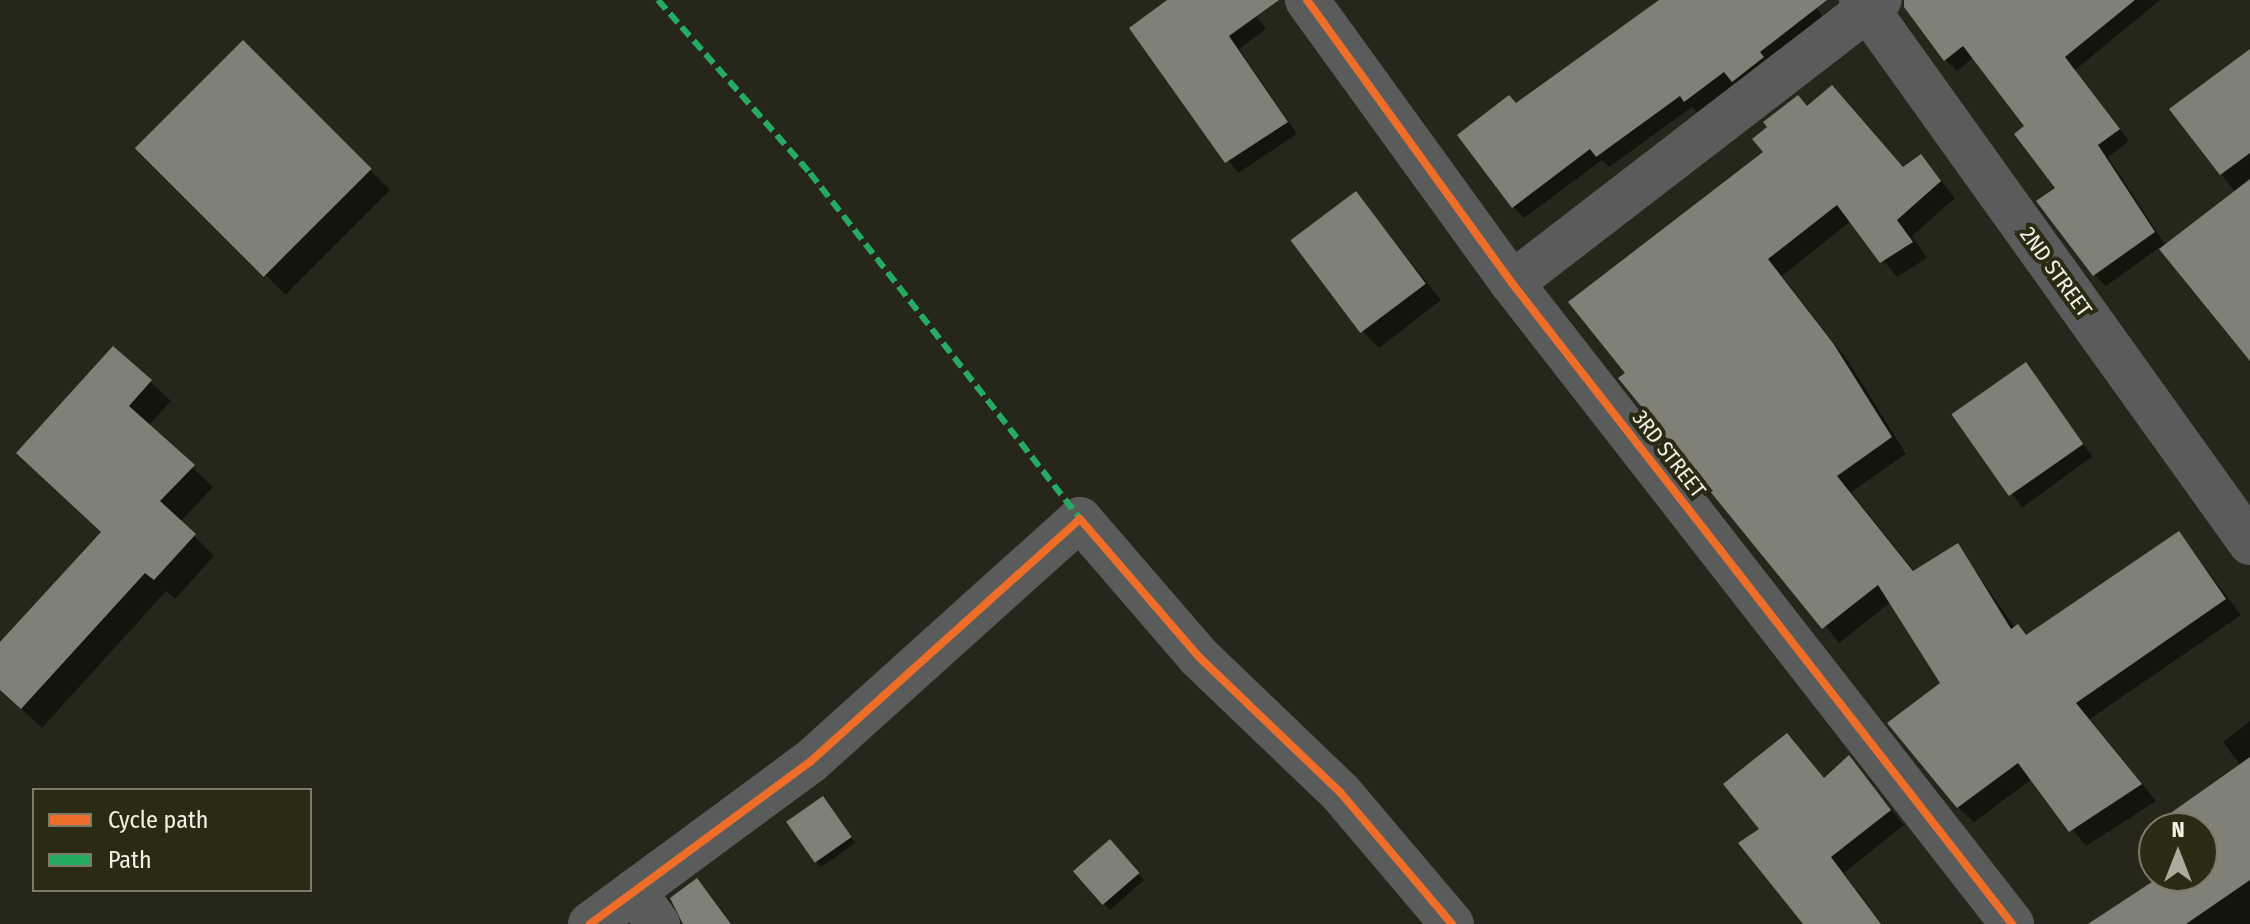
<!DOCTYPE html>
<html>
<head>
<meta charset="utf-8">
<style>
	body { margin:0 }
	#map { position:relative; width:2250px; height:924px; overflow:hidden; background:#26261a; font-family:"Fira Sans Condensed",sans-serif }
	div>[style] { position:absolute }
	.shadow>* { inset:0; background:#0007; transform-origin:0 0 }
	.building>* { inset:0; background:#808076; transform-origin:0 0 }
	.minor>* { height:44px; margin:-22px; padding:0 22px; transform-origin:22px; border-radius:22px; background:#5a5c5b }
	.quiet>* { height:6px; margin-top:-3px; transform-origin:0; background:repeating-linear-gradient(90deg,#26ab63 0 12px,transparent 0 18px) }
	.cycleway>* { height:8px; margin:-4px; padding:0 4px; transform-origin:4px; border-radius:4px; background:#ee6e29 }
	span { translate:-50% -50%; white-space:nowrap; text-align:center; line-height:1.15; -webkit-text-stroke:8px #2b2b15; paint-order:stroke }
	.street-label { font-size:22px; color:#f2f2e5 }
	.legend { position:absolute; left:32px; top:788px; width:280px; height:104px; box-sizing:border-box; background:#2b2b15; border:2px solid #7b7b68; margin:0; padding:10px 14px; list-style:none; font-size:24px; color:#f2f2e5 }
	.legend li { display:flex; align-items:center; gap:16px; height:40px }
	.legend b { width:40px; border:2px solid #7b7b68 }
	.north { position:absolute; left:2138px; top:812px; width:80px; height:80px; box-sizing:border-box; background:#2b2b15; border:2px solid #7b7b68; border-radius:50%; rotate:0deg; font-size:22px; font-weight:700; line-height:32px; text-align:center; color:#f2f2e5 }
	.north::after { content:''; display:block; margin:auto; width:28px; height:36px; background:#abab9e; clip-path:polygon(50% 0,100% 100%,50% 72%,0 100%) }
</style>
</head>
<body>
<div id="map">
	<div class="shadow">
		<div style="clip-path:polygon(1171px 0,1245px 0,1266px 29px,1239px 49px,1297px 134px,1238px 173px,1132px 29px)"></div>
		<div style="clip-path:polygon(1662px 0,1810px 0,1826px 20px,1744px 92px,1735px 83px,1697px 112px,1692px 107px,1609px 167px,1602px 160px,1524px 218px,1513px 206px,1517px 105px)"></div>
		<div style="clip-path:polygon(1928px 0,2160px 0,2075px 70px,2129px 141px,2108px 157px,2166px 246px,2235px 192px,2172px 110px,2250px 51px,2250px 359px,2160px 247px,2106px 286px,2094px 274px,2027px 127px,1974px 57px,1957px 71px,1945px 59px)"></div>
		<div style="left:243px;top:43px;width:208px;height:148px;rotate:45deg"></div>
		<div style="clip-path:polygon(1808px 108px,1904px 169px,1921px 156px,1955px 198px,1912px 236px,1927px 258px,1897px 277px,1851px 221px,1782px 276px,1848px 361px,1906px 454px,1851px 492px,1915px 572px,1958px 546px,2015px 628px,2028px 636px,2179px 533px,2241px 615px,2090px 719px,2156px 801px,2086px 846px,2032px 779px,1974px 822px,1958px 807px,1943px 683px,1891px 602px,1839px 643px,1628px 374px,1766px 152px)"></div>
		<div style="clip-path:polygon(1356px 194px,1441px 300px,1379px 348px,1363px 331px)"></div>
		<div style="clip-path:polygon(113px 348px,171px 401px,148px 426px,213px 487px,180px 522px,214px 556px,175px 599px,166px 591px,42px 728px,0 690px,0 645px,103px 533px)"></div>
		<div style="left:2026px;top:365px;width:113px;height:87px;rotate:54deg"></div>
		<div style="clip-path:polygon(2250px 721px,2250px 924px,2127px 924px,2165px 876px,2202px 876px,2202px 828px,2164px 828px,2241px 766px,2223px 742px)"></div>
		<div style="clip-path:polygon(1787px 736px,1825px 779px,1849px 758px,1904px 825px,1844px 873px,1882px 924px,1806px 924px,1762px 830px)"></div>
		<div style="clip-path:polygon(828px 804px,855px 843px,821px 867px,816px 862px)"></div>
		<div style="clip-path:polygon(1115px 847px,1144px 880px,1110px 910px,1104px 904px)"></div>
		<div style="clip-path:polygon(697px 880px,708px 892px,732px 924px,684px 924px)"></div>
	</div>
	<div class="building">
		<div style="clip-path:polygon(1167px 0,1279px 0,1229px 36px,1288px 122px,1225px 163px,1129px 28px)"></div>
		<div style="clip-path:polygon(1659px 0,1827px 0,1760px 52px,1764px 57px,1732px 82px,1724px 72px,1684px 102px,1680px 96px,1596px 157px,1590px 149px,1512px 208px,1457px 135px,1509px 95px,1516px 103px)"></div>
		<div style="clip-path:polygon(1904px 0,2135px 0,2065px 57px,2120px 129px,2098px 145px,2155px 232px,2093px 276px,2036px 201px,2055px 188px,2014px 134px,2024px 126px,1963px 46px,1944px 61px,1904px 7px)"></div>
		<div style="left:243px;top:40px;width:182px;height:153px;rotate:45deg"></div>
		<div style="clip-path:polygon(2250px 49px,2250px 153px,2220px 175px,2169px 109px)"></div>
		<div style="clip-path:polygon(1832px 85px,1903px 167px,1921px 154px,1941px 181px,1897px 220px,1913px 242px,1880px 263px,1837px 205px,1768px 259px,1833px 343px,1892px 437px,1837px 476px,1913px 571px,1958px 543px,2011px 629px,2018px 624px,2026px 635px,2179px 531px,2226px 599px,2076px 703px,2142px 784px,2069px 832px,2018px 763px,1957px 808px,1887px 723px,1940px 683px,1878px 585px,1822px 629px,1618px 378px,1625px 373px,1568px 302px,1763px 152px,1752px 139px,1767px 127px,1763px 122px,1798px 95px,1807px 106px)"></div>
		<div style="clip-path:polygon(2250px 179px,2250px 361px,2159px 249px)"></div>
		<div style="left:1356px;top:191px;width:116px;height:82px;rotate:53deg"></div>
		<div style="clip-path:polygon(113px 346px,152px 380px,129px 406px,195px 465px,160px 501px,196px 534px,154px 580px,145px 573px,21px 709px,0 690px,0 642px,101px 532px,16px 453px)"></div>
		<div style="left:2026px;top:362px;width:100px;height:91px;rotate:55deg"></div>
		<div style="clip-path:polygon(1787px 733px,1824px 778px,1849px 755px,1891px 810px,1831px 857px,1881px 924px,1803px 924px,1738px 843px,1759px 829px,1723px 784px)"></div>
		<div style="clip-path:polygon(2250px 757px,2250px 880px,2186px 924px,2088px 924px,2161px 876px,2202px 876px,2202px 828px,2162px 828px,2158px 822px)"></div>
		<div style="left:823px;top:796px;width:50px;height:45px;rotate:55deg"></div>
		<div style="left:1110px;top:839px;width:45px;height:49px;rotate:49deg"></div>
		<div style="clip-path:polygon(697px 878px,731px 924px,683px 924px,670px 898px)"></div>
	</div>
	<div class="minor">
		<div style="left:1307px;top:0;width:349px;rotate:54.1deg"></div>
		<div style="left:1512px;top:283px;width:813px;rotate:52.04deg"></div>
		<div style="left:1861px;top:0;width:668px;rotate:54.38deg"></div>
		<div style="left:1512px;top:283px;width:464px;rotate:-37.6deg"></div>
		<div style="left:634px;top:891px;width:41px;rotate:54deg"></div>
		<div style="left:590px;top:924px;width:273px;rotate:-36.4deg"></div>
		<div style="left:810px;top:762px;width:363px;rotate:-42deg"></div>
		<div style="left:1080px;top:519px;width:182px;rotate:49.2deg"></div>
		<div style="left:1199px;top:657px;width:195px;rotate:43.8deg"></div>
		<div style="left:1340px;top:792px;width:173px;rotate:49.7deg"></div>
	</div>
	<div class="quiet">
		<div style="left:658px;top:0;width:230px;rotate:48.7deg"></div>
		<div style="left:810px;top:173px;width:439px;rotate:52deg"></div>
	</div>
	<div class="cycleway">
		<div style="left:1307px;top:0;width:349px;rotate:54.1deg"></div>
		<div style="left:1512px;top:283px;width:813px;rotate:52.04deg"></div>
		<div style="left:590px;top:924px;width:273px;rotate:-36.4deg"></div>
		<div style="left:810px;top:762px;width:363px;rotate:-42deg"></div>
		<div style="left:1080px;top:519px;width:182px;rotate:49.2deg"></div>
		<div style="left:1199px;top:657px;width:195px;rotate:43.8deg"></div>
		<div style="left:1340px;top:792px;width:173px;rotate:49.7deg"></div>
	</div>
	<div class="street-label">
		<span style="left:2056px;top:272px;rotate:54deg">2ND STREET</span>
		<span style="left:1669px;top:454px;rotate:52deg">3RD STREET</span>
	</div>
	<ul class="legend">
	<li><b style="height:10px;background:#ee6e29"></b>Cycle path</li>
	<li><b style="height:10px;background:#26ab63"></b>Path</li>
	</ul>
	<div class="north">N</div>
</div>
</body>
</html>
